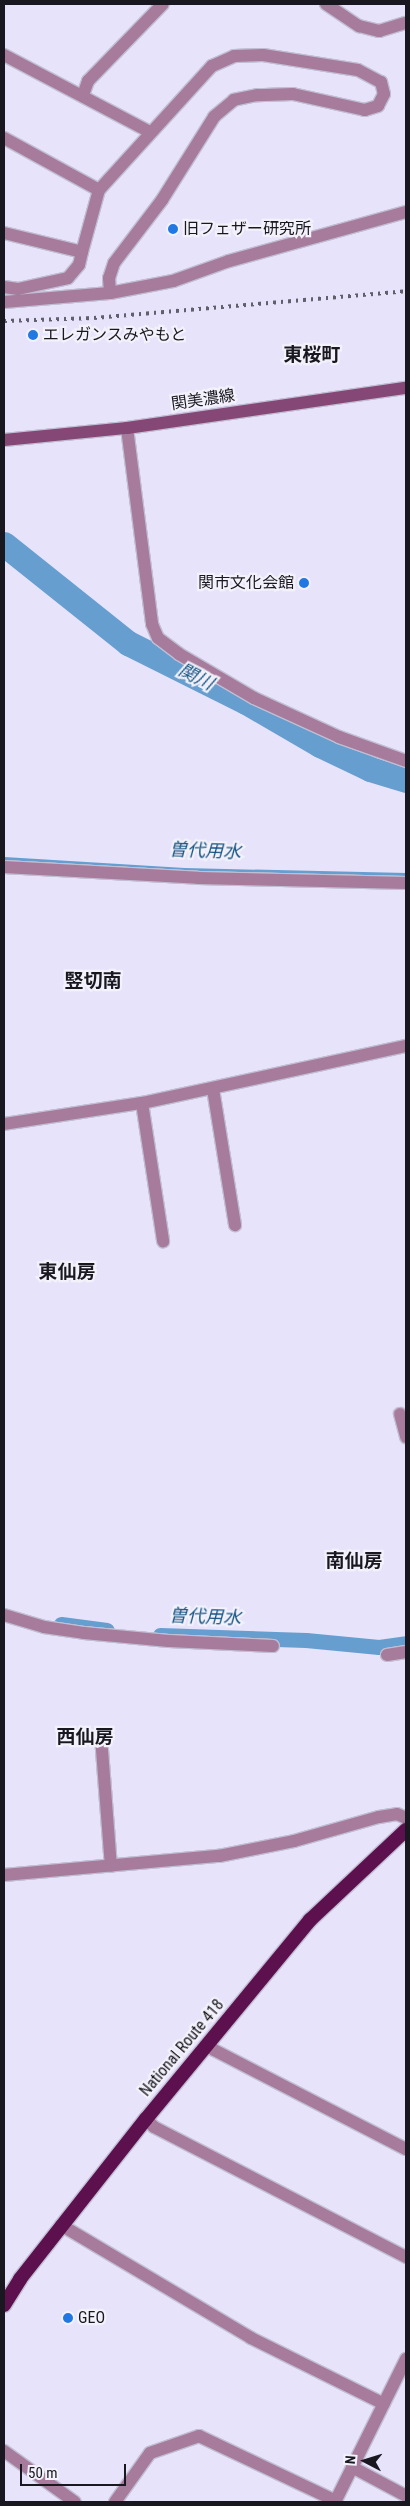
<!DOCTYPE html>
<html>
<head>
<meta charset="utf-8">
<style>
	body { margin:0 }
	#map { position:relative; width:410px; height:2506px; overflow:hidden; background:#e6e3fa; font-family:"Roboto Condensed","Noto Sans JP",sans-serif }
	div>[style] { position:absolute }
	.stream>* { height:4.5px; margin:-2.25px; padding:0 2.25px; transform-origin:2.25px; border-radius:2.25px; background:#669ed0 }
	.canal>* { height:15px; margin:-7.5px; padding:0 7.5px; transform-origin:7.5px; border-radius:7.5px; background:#669ed0 }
	.river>* { height:25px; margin:-12.5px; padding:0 12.5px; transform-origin:12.5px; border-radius:12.5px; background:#669ed0 }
	.roads { filter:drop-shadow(1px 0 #c1bed3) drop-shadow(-1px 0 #c1bed3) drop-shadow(0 1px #c1bed3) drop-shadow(0 -1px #c1bed3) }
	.minor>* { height:12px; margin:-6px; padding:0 6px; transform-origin:6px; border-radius:6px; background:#a77b9b }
	.tertiary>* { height:12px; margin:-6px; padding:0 6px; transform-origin:6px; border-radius:6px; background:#a77b9b }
	.secondary>* { height:12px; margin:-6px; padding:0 6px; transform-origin:6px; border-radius:6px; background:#854776 }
	.trunk>* { height:14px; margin:-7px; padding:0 7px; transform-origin:7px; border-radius:7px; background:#5c104d }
	.rail>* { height:4px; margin-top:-2px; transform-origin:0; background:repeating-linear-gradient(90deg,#615f6c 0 2.5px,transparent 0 7.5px) }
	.dots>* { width:14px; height:14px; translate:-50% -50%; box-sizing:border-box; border:2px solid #f3f2fb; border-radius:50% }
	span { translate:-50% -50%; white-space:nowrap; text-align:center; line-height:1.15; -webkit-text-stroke:4.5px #f3f2fb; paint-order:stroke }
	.poi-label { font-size:16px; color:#191820 }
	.left { translate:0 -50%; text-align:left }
	.right { translate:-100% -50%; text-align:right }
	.street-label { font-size:16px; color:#191820 }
	.water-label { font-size:18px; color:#165484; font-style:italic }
	.quarter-label { font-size:19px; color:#191820; font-weight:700 }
	.frame { position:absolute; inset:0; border:5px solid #191820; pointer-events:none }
	.north { position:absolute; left:340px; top:2436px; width:50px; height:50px; -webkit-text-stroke:4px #f3f2fb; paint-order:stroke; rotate:275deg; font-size:14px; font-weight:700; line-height:20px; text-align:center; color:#191820 }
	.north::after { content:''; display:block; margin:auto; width:18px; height:22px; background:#191820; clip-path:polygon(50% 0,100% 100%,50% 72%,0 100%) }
	.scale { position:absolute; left:20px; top:2464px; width:106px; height:22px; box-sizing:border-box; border:2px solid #191820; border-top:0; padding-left:6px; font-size:15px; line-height:18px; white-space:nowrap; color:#191820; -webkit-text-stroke:4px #f3f2fb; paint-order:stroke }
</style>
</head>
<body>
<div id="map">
	<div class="stream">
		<div style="left:4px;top:859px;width:180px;rotate:3.5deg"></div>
		<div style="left:184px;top:870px;width:222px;rotate:1.3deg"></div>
	</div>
	<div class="canal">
		<div style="left:61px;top:1624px;width:46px;rotate:7.4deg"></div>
		<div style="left:160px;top:1635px;width:146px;rotate:2deg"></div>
		<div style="left:306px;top:1640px;width:73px;rotate:5.5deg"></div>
		<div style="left:379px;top:1647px;width:27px;rotate:-8deg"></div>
	</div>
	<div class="river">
		<div style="left:4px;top:544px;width:159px;rotate:38.6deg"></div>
		<div style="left:128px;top:643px;width:132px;rotate:26.6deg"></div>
		<div style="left:246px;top:702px;width:86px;rotate:30.2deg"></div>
		<div style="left:320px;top:745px;width:55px;rotate:25.6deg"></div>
		<div style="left:370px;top:769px;width:38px;rotate:17deg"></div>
	</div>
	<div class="roads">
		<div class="minor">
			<div style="left:326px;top:4px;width:40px;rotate:34deg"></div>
			<div style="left:359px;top:26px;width:21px;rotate:14deg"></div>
			<div style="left:379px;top:31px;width:28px;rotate:-17deg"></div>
			<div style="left:4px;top:55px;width:165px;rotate:27.8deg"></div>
			<div style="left:83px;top:95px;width:15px;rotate:-70deg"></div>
			<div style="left:88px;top:81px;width:107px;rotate:-45.8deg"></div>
			<div style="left:4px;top:138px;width:108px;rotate:28.7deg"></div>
			<div style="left:4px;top:233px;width:80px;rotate:13.7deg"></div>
			<div style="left:82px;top:252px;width:64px;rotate:-74.7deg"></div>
			<div style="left:99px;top:190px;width:168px;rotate:-47.7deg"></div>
			<div style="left:212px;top:66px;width:24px;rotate:-24deg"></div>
			<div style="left:234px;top:56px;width:29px;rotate:-2deg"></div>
			<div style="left:263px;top:55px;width:96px;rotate:9deg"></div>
			<div style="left:358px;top:70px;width:26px;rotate:28deg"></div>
			<div style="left:381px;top:82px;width:12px;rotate:76deg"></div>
			<div style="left:384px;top:94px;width:13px;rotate:117deg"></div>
			<div style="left:378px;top:106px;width:14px;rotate:163deg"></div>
			<div style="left:365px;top:110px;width:74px;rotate:-167.5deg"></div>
			<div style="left:293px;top:94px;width:36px;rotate:178deg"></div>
			<div style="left:257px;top:95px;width:24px;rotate:168deg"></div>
			<div style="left:234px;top:100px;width:26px;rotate:140deg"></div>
			<div style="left:214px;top:117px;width:98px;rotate:122.1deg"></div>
			<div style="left:162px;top:200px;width:79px;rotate:127.3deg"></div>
			<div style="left:114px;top:263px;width:16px;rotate:108deg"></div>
			<div style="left:109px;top:278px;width:15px;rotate:86deg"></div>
			<div style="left:4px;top:287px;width:14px;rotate:8deg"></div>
			<div style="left:18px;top:289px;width:51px;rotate:-12.4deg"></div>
			<div style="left:68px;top:278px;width:17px;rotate:-50deg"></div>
			<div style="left:79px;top:265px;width:13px;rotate:-77deg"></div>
			<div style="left:4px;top:302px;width:106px;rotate:-4.9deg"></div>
			<div style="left:110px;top:293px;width:64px;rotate:-10.8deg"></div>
			<div style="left:173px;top:281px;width:59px;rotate:-19.7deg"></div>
			<div style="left:229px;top:261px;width:184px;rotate:-15.5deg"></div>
			<div style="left:127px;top:428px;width:198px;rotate:82.7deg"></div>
			<div style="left:152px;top:624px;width:15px;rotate:67deg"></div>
			<div style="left:158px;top:638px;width:26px;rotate:37deg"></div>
			<div style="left:179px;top:654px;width:87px;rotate:30.4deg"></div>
			<div style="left:254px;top:698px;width:94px;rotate:24.6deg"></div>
			<div style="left:339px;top:737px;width:71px;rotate:19.7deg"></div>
			<div style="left:4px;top:867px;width:194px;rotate:3.2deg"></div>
			<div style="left:198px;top:878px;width:208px;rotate:1.4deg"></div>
			<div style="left:213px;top:1089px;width:138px;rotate:80.8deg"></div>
			<div style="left:142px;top:1103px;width:140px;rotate:81.3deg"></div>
			<div style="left:4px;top:1124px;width:140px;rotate:-8.7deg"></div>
			<div style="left:142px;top:1103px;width:270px;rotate:-12.2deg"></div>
			<div style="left:400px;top:1414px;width:24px;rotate:75deg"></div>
			<div style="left:4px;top:1615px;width:42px;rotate:16.7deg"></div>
			<div style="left:44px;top:1627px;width:40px;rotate:8.5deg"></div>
			<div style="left:84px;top:1633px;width:85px;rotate:5.4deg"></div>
			<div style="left:169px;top:1641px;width:104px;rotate:2.8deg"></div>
			<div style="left:387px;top:1655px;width:19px;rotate:-9deg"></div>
			<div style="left:101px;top:1737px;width:129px;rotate:85.6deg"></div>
			<div style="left:4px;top:1875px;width:216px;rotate:-5.1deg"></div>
			<div style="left:219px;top:1856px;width:76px;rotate:-11.3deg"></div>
			<div style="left:294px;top:1841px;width:88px;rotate:-15.8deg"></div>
			<div style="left:379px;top:1817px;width:18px;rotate:-9deg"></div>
			<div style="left:397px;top:1814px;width:10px;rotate:24deg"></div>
			<div style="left:208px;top:2044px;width:8px;rotate:45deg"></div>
			<div style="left:214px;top:2050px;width:216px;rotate:27.3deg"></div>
			<div style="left:146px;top:2119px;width:11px;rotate:45deg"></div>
			<div style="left:154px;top:2127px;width:284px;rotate:27.3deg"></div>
			<div style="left:61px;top:2225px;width:221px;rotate:30.7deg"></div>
			<div style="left:251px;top:2338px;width:148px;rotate:26.4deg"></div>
			<div style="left:4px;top:2451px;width:87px;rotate:35.7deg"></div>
			<div style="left:352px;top:2467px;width:61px;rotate:28.2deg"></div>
			<div style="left:115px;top:2502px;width:60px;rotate:-54.5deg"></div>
			<div style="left:150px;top:2453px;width:52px;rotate:-19.1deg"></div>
			<div style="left:199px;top:2436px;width:152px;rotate:25.4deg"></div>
			<div style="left:335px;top:2502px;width:160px;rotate:-63.6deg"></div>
		</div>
		<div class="tertiary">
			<div style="left:405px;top:2362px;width:1px"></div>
		</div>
		<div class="secondary">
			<div style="left:4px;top:440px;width:124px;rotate:-5.6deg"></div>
			<div style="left:127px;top:428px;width:282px;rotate:-8.2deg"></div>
		</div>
		<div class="trunk">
			<div style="left:4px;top:2305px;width:31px;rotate:-58deg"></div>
			<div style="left:20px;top:2279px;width:204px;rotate:-51.8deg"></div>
			<div style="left:146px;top:2119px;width:258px;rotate:-50.5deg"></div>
			<div style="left:310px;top:1920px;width:132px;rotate:-43.2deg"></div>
		</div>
	</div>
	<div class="rail">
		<div style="left:4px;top:321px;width:90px;rotate:-1.9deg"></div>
		<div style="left:94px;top:318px;width:313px;rotate:-4.9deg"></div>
	</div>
	<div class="dots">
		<div style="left:173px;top:229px;background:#2178e2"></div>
		<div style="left:33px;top:335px;background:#2178e2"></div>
		<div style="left:304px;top:583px;background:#2178e2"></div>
		<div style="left:68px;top:2318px;background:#2178e2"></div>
	</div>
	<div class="poi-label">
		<span class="left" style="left:183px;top:229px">旧フェザー研究所</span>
		<span class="left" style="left:43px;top:335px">エレガンスみやもと</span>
		<span class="right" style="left:294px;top:583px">関市文化会館</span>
		<span class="left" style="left:78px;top:2318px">GEO</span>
	</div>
	<div class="street-label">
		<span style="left:203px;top:400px;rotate:-8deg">関美濃線</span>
		<span style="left:182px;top:2048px;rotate:-50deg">National Route 418</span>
	</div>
	<div class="water-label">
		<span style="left:196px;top:677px;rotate:27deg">関川</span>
		<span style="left:205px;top:851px;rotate:2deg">曽代用水</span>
		<span style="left:205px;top:1617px;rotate:2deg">曽代用水</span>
	</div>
	<div class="quarter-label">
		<span style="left:312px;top:355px">東桜町</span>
		<span style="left:93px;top:981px">竪切南</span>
		<span style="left:67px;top:1272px">東仙房</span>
		<span style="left:354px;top:1561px">南仙房</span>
		<span style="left:85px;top:1737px">西仙房</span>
	</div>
	<div class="frame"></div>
	<div class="north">N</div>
	<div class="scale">50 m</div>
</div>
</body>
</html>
